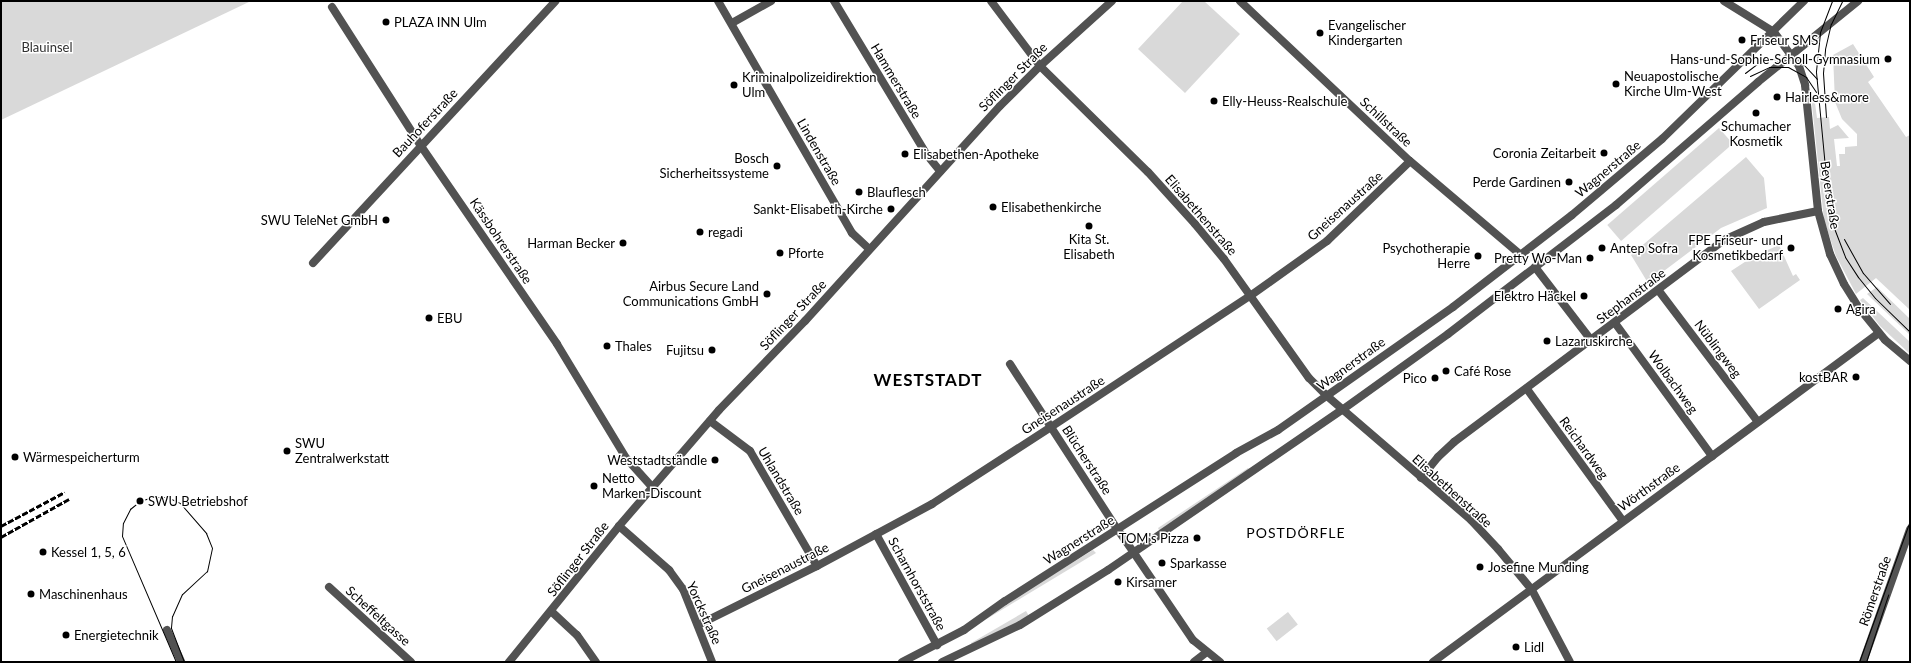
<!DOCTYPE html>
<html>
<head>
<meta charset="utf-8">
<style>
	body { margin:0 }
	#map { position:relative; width:1911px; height:663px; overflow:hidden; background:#fff; font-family:Lato,sans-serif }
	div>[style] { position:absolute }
	.green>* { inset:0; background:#d9d9d9; transform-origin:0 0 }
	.minor>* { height:8px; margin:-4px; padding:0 4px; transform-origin:4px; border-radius:4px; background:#525252 }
	.tertiary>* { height:8px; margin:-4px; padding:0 4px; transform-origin:4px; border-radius:4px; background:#525252 }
	.tram>* { height:1px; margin:-0.5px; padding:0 0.5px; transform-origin:0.5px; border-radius:0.5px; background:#000 }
	.rail>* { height:3px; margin-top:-1.5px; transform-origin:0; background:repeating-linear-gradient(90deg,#000 0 6px,transparent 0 8px) }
	.dots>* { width:11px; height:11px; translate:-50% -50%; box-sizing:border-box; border:2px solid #fff; border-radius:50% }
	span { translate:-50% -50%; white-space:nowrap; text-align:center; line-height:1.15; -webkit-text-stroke:3px #fff; paint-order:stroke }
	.poi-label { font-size:13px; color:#000 }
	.left { translate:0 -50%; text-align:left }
	.right { translate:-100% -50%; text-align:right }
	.park-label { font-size:13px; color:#303030 }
	.street-label { font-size:13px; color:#000 }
	.neighbourhood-label { font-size:14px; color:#000; letter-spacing:1px }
	.district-label { font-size:17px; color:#000; font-weight:700; letter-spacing:1px }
	.frame { position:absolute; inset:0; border:2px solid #000; pointer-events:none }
</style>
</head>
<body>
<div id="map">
	<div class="green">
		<div style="clip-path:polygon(1px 1px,251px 1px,1px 120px)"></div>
		<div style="clip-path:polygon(1183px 1px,1204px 1px,1240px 34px,1185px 93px,1138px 49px)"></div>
		<div style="clip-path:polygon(1853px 44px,1874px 77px,1868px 82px,1906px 137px,1910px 135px,1910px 310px,1876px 278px,1856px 294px,1836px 256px,1824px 220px,1811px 95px,1814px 95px,1817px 118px,1829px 117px,1830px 129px,1838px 125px,1849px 138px,1834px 139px,1837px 166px,1840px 166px,1839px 154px,1845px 154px,1845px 147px,1857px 146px,1857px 134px,1842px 119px,1835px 102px,1833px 55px)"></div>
		<div style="left:1719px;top:128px;width:21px;height:148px;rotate:49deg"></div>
		<div style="clip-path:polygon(1746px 157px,1764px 178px,1767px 208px,1721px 228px,1648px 283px,1631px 255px)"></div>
		<div style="clip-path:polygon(1779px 245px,1793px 276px,1796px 274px,1800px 280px,1759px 309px,1731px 271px,1754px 256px)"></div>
		<div style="clip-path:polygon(1877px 287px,1910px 319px,1910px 335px,1867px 294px)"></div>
		<div style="clip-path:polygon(1863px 298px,1910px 342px,1910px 354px,1880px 326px,1860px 300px)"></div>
		<div style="clip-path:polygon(1248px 468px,1249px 469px,1160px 532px,1158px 528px)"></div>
		<div style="clip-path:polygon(1093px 550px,1096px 553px,985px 620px,1007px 603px)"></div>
		<div style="clip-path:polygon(1026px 611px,1029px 616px,971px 645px,971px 643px)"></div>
		<div style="left:1288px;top:612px;width:16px;height:27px;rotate:52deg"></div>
	</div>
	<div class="minor">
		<div style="left:718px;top:1px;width:268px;rotate:60deg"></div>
		<div style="left:852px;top:233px;width:23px;rotate:43deg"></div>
		<div style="left:834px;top:1px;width:180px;rotate:58.9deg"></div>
		<div style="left:927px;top:155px;width:21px;rotate:51deg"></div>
		<div style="left:991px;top:1px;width:81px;rotate:53deg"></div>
		<div style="left:1040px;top:66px;width:151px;rotate:44.5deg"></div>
		<div style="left:1148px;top:172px;width:70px;rotate:47.9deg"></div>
		<div style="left:1195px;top:224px;width:45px;rotate:50.4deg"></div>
		<div style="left:1224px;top:259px;width:146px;rotate:54.5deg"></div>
		<div style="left:1309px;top:378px;width:25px;rotate:45deg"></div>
		<div style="left:1240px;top:1px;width:233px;rotate:43.3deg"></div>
		<div style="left:1410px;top:161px;width:145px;rotate:40.3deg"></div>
		<div style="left:1724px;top:1px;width:59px;rotate:31.8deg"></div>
		<div style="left:1774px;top:32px;width:42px;rotate:53.7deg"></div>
		<div style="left:1799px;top:66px;width:20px;rotate:72deg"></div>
		<div style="left:1805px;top:85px;width:127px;rotate:84.1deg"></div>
		<div style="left:1818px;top:211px;width:45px;rotate:74.4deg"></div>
		<div style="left:1830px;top:254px;width:33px;rotate:65deg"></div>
		<div style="left:1844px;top:284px;width:28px;rotate:58deg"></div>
		<div style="left:1859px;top:308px;width:41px;rotate:50.9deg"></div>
		<div style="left:1885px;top:340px;width:33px;rotate:40deg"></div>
		<div style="left:332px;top:7px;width:165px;rotate:57.4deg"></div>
		<div style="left:421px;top:146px;width:240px;rotate:55.5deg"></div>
		<div style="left:557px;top:344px;width:133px;rotate:58.8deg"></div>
		<div style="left:626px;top:458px;width:39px;rotate:48deg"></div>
		<div style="left:732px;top:23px;width:45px;rotate:-29.4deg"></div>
		<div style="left:313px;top:263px;width:357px;rotate:-47.2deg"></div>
		<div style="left:1535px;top:267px;width:92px;rotate:52.5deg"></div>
		<div style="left:1659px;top:291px;width:164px;rotate:52.9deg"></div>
		<div style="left:1615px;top:323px;width:165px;rotate:53.9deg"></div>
		<div style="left:1010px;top:364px;width:198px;rotate:57deg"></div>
		<div style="left:1527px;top:389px;width:163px;rotate:54deg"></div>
		<div style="left:710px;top:421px;width:50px;rotate:36.9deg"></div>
		<div style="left:750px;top:451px;width:133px;rotate:59.8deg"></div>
		<div style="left:1421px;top:478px;width:27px;rotate:-51deg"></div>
		<div style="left:1438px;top:457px;width:22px;rotate:-43deg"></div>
		<div style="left:1454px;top:442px;width:337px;rotate:-36.8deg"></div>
		<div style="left:1724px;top:240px;width:44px;rotate:-24.2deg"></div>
		<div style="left:1764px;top:222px;width:55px;rotate:-11.5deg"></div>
		<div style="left:619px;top:526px;width:67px;rotate:41.3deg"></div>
		<div style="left:669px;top:570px;width:24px;rotate:54deg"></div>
		<div style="left:683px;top:589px;width:79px;rotate:68.3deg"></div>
		<div style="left:876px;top:534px;width:127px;rotate:61.2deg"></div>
		<div style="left:1134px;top:553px;width:105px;rotate:55.9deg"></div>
		<div style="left:1193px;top:640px;width:35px;rotate:39deg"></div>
		<div style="left:329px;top:587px;width:111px;rotate:42.4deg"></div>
		<div style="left:552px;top:612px;width:34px;rotate:43deg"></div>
		<div style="left:577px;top:635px;width:33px;rotate:55deg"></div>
		<div style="left:698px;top:625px;width:133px;rotate:-26.4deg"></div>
		<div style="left:817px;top:566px;width:131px;rotate:-28.3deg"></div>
		<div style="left:932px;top:504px;width:142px;rotate:-32.9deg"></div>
		<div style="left:1051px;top:427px;width:238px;rotate:-33.4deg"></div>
		<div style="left:1250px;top:296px;width:95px;rotate:-35.5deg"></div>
		<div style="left:1327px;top:241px;width:115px;rotate:-43.9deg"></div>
		<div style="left:167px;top:630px;width:35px;rotate:66deg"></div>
		<div style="left:1194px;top:662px;width:16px;rotate:-38deg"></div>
		<div style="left:1433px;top:662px;width:554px;rotate:-36.42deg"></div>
		<div style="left:1863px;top:662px;width:141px;rotate:-70.5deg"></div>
	</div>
	<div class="tertiary">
		<div style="left:1327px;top:396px;width:190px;rotate:40.7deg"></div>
		<div style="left:1471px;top:520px;width:40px;rotate:47deg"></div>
		<div style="left:1498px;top:549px;width:53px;rotate:50.3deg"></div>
		<div style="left:1532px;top:590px;width:81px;rotate:62.2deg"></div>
		<div style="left:1118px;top:530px;width:28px;rotate:55deg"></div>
		<div style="left:509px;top:662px;width:175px;rotate:-51deg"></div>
		<div style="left:619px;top:526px;width:153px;rotate:-49.2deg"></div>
		<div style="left:719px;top:410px;width:124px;rotate:-46deg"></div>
		<div style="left:805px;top:321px;width:290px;rotate:-47.8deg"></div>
		<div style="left:1000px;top:106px;width:57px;rotate:-45deg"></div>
		<div style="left:1040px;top:66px;width:97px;rotate:-42.1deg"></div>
		<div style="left:902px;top:662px;width:70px;rotate:-27.3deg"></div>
		<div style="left:964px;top:630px;width:50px;rotate:-35.3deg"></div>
		<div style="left:1005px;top:601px;width:274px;rotate:-32.6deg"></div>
		<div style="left:1236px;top:453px;width:48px;rotate:-28.7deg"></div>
		<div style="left:1278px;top:430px;width:214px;rotate:-35.1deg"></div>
		<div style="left:1453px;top:307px;width:150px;rotate:-37.7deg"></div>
		<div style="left:1572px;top:215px;width:118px;rotate:-40.2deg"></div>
		<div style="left:1662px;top:139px;width:198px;rotate:-44.2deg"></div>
		<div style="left:942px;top:662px;width:86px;rotate:-25.4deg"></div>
		<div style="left:1020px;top:625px;width:104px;rotate:-32deg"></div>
		<div style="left:1108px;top:570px;width:283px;rotate:-34.4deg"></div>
		<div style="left:1342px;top:410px;width:130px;rotate:-35.6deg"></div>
		<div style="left:1448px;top:334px;width:212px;rotate:-37.5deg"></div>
		<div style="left:1616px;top:205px;width:188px;rotate:-40.9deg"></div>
		<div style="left:1758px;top:82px;width:129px;rotate:-39deg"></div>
	</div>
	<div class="tram">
		<div style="left:1832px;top:1px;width:34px;rotate:111deg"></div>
		<div style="left:1820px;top:33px;width:39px;rotate:96deg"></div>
		<div style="left:1816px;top:72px;width:117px;rotate:84.6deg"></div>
		<div style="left:1827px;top:188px;width:41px;rotate:80.1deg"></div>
		<div style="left:1834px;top:228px;width:31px;rotate:69deg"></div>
		<div style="left:1845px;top:257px;width:24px;rotate:57deg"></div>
		<div style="left:1858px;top:277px;width:27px;rotate:51deg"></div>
		<div style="left:1875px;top:298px;width:49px;rotate:44.2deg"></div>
		<div style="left:1745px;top:73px;width:20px;rotate:-37deg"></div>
		<div style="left:1761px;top:61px;width:25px;rotate:-7deg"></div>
		<div style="left:1786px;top:58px;width:19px;rotate:21deg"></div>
		<div style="left:1804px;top:65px;width:19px;rotate:47deg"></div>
		<div style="left:1750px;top:76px;width:21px;rotate:-25deg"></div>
		<div style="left:1769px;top:67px;width:19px"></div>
		<div style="left:1788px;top:67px;width:21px;rotate:29deg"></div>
		<div style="left:1806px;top:77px;width:18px;rotate:56deg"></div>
		<div style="left:1826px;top:117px;width:44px;rotate:-93.9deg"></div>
		<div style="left:1823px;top:73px;width:24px;rotate:-85deg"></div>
		<div style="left:1825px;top:49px;width:26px;rotate:-77deg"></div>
		<div style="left:1831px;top:24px;width:25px;rotate:-64deg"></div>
		<div style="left:1844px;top:239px;width:39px;rotate:61deg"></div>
		<div style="left:1863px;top:273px;width:41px;rotate:48.9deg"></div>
		<div style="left:176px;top:662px;width:137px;rotate:-113.2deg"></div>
		<div style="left:122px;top:536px;width:13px;rotate:-86deg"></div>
		<div style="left:123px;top:523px;width:16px;rotate:-63deg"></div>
		<div style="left:130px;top:509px;width:13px;rotate:-39deg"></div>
		<div style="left:140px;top:501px;width:13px;rotate:-18deg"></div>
		<div style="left:152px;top:497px;width:15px"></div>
		<div style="left:167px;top:497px;width:14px;rotate:25deg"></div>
		<div style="left:180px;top:503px;width:40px;rotate:49deg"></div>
		<div style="left:206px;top:533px;width:16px;rotate:68deg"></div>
		<div style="left:212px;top:548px;width:24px;rotate:102deg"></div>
		<div style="left:207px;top:571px;width:34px;rotate:137deg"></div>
		<div style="left:182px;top:594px;width:24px;rotate:114deg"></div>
		<div style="left:172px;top:616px;width:12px;rotate:95deg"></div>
		<div style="left:171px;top:628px;width:36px;rotate:69deg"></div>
		<div style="left:1859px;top:662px;width:151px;rotate:-70.2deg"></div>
		<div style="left:1866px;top:662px;width:71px;rotate:-71.8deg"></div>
	</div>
	<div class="rail">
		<div style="left:1px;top:526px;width:72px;rotate:-28deg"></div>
		<div style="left:1px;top:537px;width:78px;rotate:-29.2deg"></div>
	</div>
	<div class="dots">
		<div style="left:386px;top:22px;background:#000"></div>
		<div style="left:1320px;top:33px;background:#000"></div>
		<div style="left:1742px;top:40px;background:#000"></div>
		<div style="left:1888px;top:59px;background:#000"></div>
		<div style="left:1616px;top:84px;background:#000"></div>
		<div style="left:734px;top:85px;background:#000"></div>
		<div style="left:1777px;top:97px;background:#000"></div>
		<div style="left:1214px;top:101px;background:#000"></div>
		<div style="left:1756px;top:113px;background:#000"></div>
		<div style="left:1604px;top:153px;background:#000"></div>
		<div style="left:905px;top:154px;background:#000"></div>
		<div style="left:777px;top:166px;background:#000"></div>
		<div style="left:1569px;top:182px;background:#000"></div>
		<div style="left:859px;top:192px;background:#000"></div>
		<div style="left:993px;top:207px;background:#000"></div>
		<div style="left:891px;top:209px;background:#000"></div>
		<div style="left:386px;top:220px;background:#000"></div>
		<div style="left:1089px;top:226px;background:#000"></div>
		<div style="left:700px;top:232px;background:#000"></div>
		<div style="left:623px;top:243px;background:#000"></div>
		<div style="left:1602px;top:248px;background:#000"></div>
		<div style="left:1791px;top:248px;background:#000"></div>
		<div style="left:780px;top:253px;background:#000"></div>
		<div style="left:1478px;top:256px;background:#000"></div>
		<div style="left:1590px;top:258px;background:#000"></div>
		<div style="left:767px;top:294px;background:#000"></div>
		<div style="left:1584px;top:296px;background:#000"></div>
		<div style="left:1838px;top:309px;background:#000"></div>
		<div style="left:429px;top:318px;background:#000"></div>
		<div style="left:1547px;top:341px;background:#000"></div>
		<div style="left:607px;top:346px;background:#000"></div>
		<div style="left:712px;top:350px;background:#000"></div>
		<div style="left:1446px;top:371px;background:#000"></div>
		<div style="left:1856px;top:377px;background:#000"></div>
		<div style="left:1435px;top:378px;background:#000"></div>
		<div style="left:287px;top:451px;background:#000"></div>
		<div style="left:15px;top:457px;background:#000"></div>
		<div style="left:715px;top:460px;background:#000"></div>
		<div style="left:594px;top:486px;background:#000"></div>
		<div style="left:140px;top:501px;background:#000"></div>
		<div style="left:1197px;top:538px;background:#000"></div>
		<div style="left:43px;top:552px;background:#000"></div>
		<div style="left:1162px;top:563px;background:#000"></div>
		<div style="left:1480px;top:567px;background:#000"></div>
		<div style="left:1118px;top:582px;background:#000"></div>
		<div style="left:31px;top:594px;background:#000"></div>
		<div style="left:66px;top:635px;background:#000"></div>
		<div style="left:1516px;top:647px;background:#000"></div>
	</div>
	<div class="poi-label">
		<span class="left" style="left:394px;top:22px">PLAZA INN Ulm</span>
		<span class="left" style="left:1328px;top:33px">Evangelischer<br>Kindergarten</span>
		<span class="left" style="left:1750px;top:40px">Friseur SMS</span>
		<span class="right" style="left:1880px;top:59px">Hans-und-Sophie-Scholl-Gymnasium</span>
		<span class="left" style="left:1624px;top:84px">Neuapostolische<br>Kirche Ulm-West</span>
		<span class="left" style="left:742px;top:85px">Kriminalpolizeidirektion<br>Ulm</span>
		<span class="left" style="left:1785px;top:97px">Hairless&amp;more</span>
		<span class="left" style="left:1222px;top:101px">Elly-Heuss-Realschule</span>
		<span style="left:1756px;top:134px">Schumacher<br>Kosmetik</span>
		<span class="right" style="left:1596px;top:153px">Coronia Zeitarbeit</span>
		<span class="left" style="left:913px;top:154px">Elisabethen-Apotheke</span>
		<span class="right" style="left:769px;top:166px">Bosch<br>Sicherheitssysteme</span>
		<span class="right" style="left:1561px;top:182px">Perde Gardinen</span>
		<span class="left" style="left:867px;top:192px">Blauflesch</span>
		<span class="left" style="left:1001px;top:207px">Elisabethenkirche</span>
		<span class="right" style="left:883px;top:209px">Sankt-Elisabeth-Kirche</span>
		<span class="right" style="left:378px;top:220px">SWU TeleNet GmbH</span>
		<span class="left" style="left:708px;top:232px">regadi</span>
		<span style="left:1089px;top:247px">Kita St.<br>Elisabeth</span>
		<span class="right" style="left:1783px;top:248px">FPE Friseur- und<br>Kosmetikbedarf</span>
		<span class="right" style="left:615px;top:243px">Harman Becker</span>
		<span class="left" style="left:1610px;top:248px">Antep Sofra</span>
		<span class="right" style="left:1470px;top:256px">Psychotherapie<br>Herre</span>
		<span class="left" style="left:788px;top:253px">Pforte</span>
		<span class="right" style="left:1582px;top:258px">Pretty Wo-Man</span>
		<span class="right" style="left:759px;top:294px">Airbus Secure Land<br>Communications GmbH</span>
		<span class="right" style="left:1576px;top:296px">Elektro Häckel</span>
		<span class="left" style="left:1846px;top:309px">Agira</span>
		<span class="left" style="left:437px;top:318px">EBU</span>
		<span class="left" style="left:1555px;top:341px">Lazaruskirche</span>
		<span class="left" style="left:615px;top:346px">Thales</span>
		<span class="right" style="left:704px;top:350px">Fujitsu</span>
		<span class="left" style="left:1454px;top:371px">Café Rose</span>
		<span class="right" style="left:1848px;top:377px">kostBAR</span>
		<span class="right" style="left:1427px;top:378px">Pico</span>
		<span class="left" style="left:295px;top:451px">SWU<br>Zentralwerkstatt</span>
		<span class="left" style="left:23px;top:457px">Wärmespeicherturm</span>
		<span class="right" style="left:707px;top:460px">Weststadtständle</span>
		<span class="left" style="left:602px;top:486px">Netto<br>Marken-Discount</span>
		<span class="left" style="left:148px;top:501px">SWU Betriebshof</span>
		<span class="right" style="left:1189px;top:538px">TOM's Pizza</span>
		<span class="left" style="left:51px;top:552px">Kessel 1, 5, 6</span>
		<span class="left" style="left:1170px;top:563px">Sparkasse</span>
		<span class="left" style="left:1488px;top:567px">Josefine Munding</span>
		<span class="left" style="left:1126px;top:582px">Kirsamer</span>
		<span class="left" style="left:39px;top:594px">Maschinenhaus</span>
		<span class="left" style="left:74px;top:635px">Energietechnik</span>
		<span class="left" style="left:1524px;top:647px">Lidl</span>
	</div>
	<div class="park-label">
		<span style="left:47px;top:47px">Blauinsel</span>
	</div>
	<div class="street-label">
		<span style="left:1013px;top:77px;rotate:-45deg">Söflinger Straße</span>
		<span style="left:896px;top:81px;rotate:59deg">Hammerstraße</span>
		<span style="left:1386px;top:122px;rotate:43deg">Schillstraße</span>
		<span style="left:425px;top:123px;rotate:-47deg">Bauhoferstraße</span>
		<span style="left:819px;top:152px;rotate:60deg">Lindenstraße</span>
		<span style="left:1608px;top:169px;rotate:-40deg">Wagnerstraße</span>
		<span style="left:1830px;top:195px;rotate:81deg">Beyerstraße</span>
		<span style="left:1345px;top:206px;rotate:-42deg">Gneisenaustraße</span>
		<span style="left:1201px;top:215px;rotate:49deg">Elisabethenstraße</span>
		<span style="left:501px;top:241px;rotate:56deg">Kässbohrerstraße</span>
		<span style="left:1631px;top:296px;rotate:-37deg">Stephanstraße</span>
		<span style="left:793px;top:315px;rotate:-47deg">Söflinger Straße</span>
		<span style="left:1718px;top:349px;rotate:53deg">Nüblingweg</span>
		<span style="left:1351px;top:364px;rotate:-36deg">Wagnerstraße</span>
		<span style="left:1673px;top:382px;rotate:54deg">Wolbachweg</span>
		<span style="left:1063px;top:405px;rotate:-33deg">Gneisenaustraße</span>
		<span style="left:1584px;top:448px;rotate:54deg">Reichardweg</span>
		<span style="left:1087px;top:460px;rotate:57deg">Blücherstraße</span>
		<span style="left:781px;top:481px;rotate:59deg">Uhlandstraße</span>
		<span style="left:1649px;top:487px;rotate:-36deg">Wörthstraße</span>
		<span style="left:1452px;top:491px;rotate:42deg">Elisabethenstraße</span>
		<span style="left:1079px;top:540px;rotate:-32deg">Wagnerstraße</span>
		<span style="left:578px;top:559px;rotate:-52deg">Söflinger Straße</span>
		<span style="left:785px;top:568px;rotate:-27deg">Gneisenaustraße</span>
		<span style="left:917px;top:584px;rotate:61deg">Scharnhorststraße</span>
		<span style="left:1875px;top:591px;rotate:-71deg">Römerstraße</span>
		<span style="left:704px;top:613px;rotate:66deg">Yorckstraße</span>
		<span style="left:378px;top:616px;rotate:42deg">Scheffeltgasse</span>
	</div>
	<div class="neighbourhood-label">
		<span style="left:1296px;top:533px">POSTDÖRFLE</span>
	</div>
	<div class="district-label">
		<span style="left:928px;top:380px">WESTSTADT</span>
	</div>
	<div class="frame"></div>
</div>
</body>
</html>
